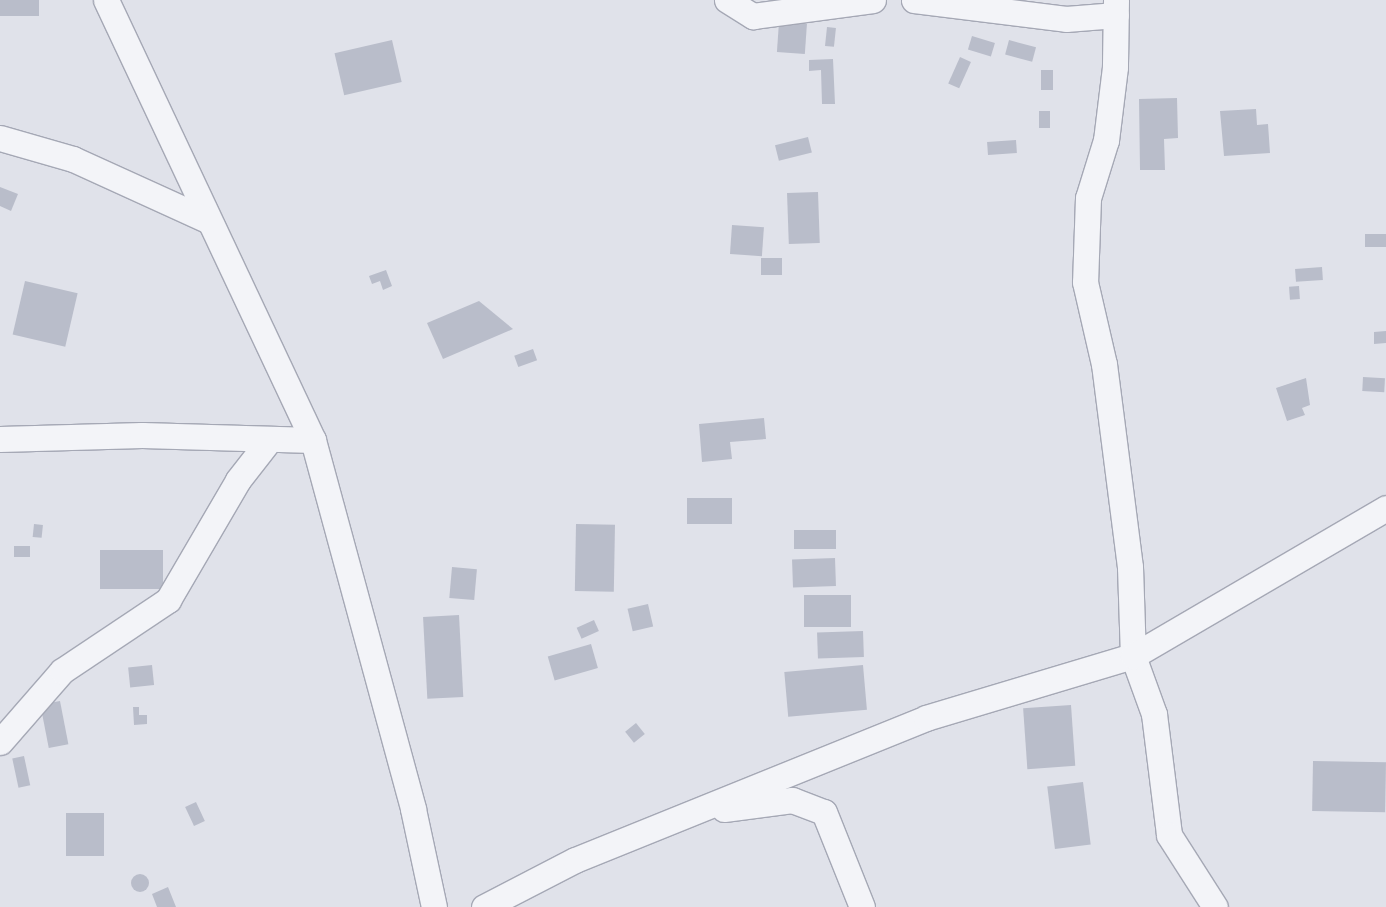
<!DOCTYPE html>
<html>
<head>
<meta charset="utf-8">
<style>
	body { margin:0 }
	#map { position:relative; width:1386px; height:907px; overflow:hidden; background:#e0e2ea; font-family:Cabin,sans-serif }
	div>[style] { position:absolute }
	.building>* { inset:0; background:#b9bdca; transform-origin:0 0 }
	.round { border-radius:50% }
	.roads { filter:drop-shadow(1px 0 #a5a8b5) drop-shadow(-1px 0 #a5a8b5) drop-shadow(0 1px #a5a8b5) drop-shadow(0 -1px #a5a8b5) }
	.street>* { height:25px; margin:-12.5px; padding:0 12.5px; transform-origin:12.5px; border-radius:12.5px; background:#f3f4f8 }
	span { translate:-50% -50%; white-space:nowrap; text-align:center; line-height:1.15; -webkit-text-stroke:4px #eff2f7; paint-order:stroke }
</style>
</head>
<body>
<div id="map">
	<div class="building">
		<div style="left:0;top:0;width:39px;height:16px"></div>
		<div style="left:779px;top:22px;width:28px;height:30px;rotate:4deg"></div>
		<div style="left:827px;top:27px;width:9px;height:19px;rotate:6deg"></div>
		<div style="left:972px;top:36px;width:24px;height:14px;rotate:17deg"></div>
		<div style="left:392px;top:40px;width:43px;height:59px;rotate:77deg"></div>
		<div style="left:1009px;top:40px;width:28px;height:15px;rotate:15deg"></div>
		<div style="left:960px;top:57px;width:12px;height:29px;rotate:24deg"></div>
		<div style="clip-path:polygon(833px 59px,835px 104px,822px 104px,821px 70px,809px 71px,809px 60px)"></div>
		<div style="left:1053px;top:70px;width:20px;height:12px;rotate:90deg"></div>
		<div style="clip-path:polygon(1177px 98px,1178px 138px,1164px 139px,1165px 170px,1140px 170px,1139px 99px)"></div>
		<div style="clip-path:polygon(1256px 109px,1257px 125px,1268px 124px,1270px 153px,1224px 156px,1220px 111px)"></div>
		<div style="left:1039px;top:111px;width:11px;height:17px"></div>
		<div style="left:808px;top:137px;width:16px;height:34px;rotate:76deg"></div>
		<div style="left:1016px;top:140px;width:13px;height:29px;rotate:86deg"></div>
		<div style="clip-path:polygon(0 187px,18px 194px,11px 211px,0 206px)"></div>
		<div style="left:818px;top:192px;width:51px;height:31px;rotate:88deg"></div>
		<div style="left:732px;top:225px;width:32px;height:29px;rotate:4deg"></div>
		<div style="left:1386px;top:234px;width:13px;height:21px;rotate:90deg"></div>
		<div style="left:761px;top:258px;width:21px;height:17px"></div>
		<div style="left:1322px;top:267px;width:13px;height:27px;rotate:86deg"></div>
		<div style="clip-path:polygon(386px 270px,392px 286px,383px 290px,380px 281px,372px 284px,369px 276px)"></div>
		<div style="left:25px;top:281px;width:54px;height:55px;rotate:13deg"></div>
		<div style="left:1299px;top:286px;width:13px;height:10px;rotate:86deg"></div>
		<div style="clip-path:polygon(479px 301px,513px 329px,443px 359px,427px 323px)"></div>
		<div style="clip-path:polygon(1386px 331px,1386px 343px,1374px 344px,1374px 332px)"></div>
		<div style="left:533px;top:349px;width:12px;height:20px;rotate:70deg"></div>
		<div style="left:1363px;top:377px;width:22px;height:14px;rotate:3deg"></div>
		<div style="clip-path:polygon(1306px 378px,1310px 405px,1302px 408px,1305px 415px,1287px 421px,1276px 388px)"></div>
		<div style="clip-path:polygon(764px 418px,766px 439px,730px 442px,732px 459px,702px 462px,699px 424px)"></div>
		<div style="left:687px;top:498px;width:45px;height:26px"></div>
		<div style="left:34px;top:524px;width:9px;height:13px;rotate:6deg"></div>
		<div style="left:576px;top:524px;width:39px;height:67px;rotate:1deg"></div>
		<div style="left:794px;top:530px;width:42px;height:19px"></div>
		<div style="left:14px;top:546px;width:16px;height:11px"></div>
		<div style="left:100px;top:550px;width:63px;height:39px"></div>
		<div style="left:835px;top:558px;width:28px;height:43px;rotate:88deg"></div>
		<div style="left:452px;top:567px;width:25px;height:31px;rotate:5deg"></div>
		<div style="left:804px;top:595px;width:47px;height:32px"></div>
		<div style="left:648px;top:604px;width:23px;height:21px;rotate:77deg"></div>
		<div style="left:459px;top:615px;width:82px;height:36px;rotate:87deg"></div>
		<div style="left:594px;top:620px;width:12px;height:19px;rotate:66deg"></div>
		<div style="left:863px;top:631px;width:26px;height:46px;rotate:88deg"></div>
		<div style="left:591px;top:644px;width:25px;height:45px;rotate:74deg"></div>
		<div style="left:152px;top:665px;width:20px;height:24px;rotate:84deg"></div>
		<div style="left:863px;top:665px;width:45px;height:79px;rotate:85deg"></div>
		<div style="left:60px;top:701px;width:44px;height:20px;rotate:79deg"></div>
		<div style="left:1071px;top:705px;width:61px;height:48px;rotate:86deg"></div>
		<div style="clip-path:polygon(133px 707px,139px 707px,139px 715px,147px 715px,147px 724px,134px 725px)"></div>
		<div style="left:636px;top:723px;width:14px;height:14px;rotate:51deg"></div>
		<div style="left:24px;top:756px;width:30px;height:12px;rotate:78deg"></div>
		<div style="left:1313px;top:761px;width:73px;height:50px;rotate:1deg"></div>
		<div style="left:1083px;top:782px;width:63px;height:36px;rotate:83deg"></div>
		<div style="left:196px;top:802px;width:21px;height:12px;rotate:65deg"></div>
		<div style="left:66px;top:813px;width:38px;height:43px"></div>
		<div class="round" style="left:131px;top:874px;width:18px;height:18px"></div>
		<div style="clip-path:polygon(168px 887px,176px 907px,157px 907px,152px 894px)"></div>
	</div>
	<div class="roads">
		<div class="street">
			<div style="left:106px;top:0;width:486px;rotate:64.8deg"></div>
			<div style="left:313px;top:440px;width:382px;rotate:74.8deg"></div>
			<div style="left:413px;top:809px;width:100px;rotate:77.9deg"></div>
			<div style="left:727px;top:0;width:31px;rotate:32deg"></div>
			<div style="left:753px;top:16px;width:121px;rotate:-7.6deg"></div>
			<div style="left:914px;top:0;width:153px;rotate:7.1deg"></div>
			<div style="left:1066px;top:19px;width:50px;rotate:-4.6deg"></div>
			<div style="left:1116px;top:0;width:67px;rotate:90.9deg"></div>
			<div style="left:1115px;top:67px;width:74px;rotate:97deg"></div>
			<div style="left:1106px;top:140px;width:61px;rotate:107.2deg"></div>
			<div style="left:1088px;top:198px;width:84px;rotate:92deg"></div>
			<div style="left:1085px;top:282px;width:84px;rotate:77deg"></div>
			<div style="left:1104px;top:364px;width:205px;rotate:82.7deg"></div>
			<div style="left:1130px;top:567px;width:89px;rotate:88.1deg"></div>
			<div style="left:1133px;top:656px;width:62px;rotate:70.1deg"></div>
			<div style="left:1154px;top:714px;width:122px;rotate:82.9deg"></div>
			<div style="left:1169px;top:835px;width:85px;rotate:57.4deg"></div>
			<div style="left:0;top:138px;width:76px;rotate:16deg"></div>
			<div style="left:73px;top:159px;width:147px;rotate:24.5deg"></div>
			<div style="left:0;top:439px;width:142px;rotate:-1.6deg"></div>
			<div style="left:142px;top:435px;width:171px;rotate:1.7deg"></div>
			<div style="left:0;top:742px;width:94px;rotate:-48.9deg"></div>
			<div style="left:62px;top:671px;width:128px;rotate:-33.8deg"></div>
			<div style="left:168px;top:600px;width:139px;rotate:-59.7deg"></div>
			<div style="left:238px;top:480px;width:52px;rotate:-52deg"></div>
			<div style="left:724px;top:809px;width:69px;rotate:-7.5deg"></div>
			<div style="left:792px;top:800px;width:34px;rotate:21deg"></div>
			<div style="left:824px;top:812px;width:102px;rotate:68.2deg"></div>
			<div style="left:484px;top:907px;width:102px;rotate:-27.3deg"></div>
			<div style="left:575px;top:860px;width:379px;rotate:-22deg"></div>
			<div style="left:926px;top:718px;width:216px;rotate:-16.7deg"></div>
			<div style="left:1133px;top:656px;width:293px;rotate:-30.3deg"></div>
		</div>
	</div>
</div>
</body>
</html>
